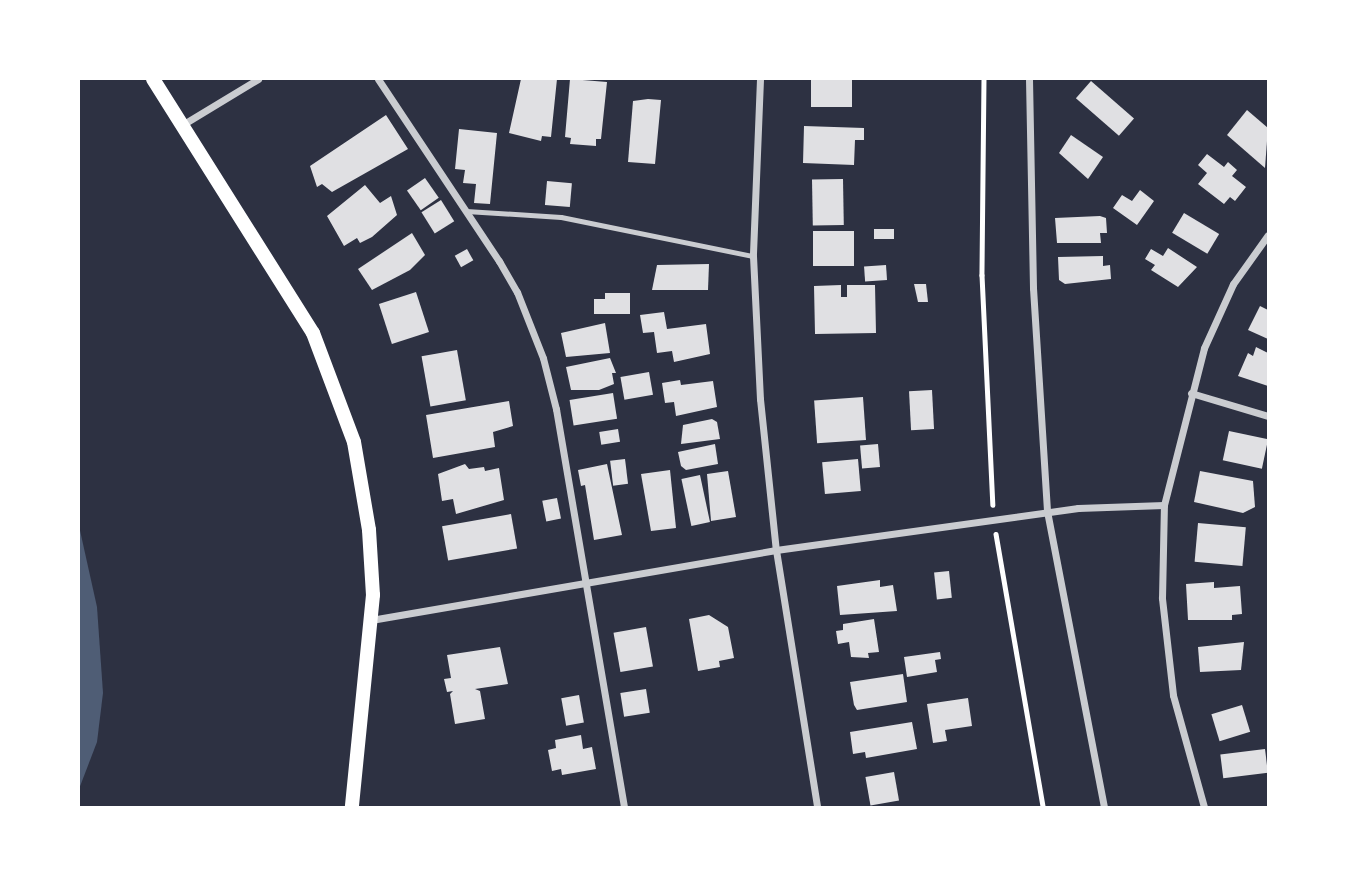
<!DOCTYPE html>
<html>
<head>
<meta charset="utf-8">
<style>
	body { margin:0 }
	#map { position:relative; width:1347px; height:886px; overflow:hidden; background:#2d3142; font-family:Mulish,sans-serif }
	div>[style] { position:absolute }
	.water>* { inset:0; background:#4f5d75 }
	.building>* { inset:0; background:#e0e0e3; transform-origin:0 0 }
	.path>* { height:4.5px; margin:-2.25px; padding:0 2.25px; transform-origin:2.25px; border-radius:2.25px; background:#fff }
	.service>* { height:5px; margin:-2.5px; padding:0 2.5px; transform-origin:2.5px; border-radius:2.5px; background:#caccd0 }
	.minor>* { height:7px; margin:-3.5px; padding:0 3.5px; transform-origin:3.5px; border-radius:3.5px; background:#caccd0 }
	.secondary>* { height:14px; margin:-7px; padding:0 7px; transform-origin:7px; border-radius:7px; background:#fff }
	span { translate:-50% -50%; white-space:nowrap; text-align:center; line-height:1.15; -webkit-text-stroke:6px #fff; paint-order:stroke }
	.frame { position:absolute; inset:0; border:80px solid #fff; pointer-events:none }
</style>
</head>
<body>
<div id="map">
	<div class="water">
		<div style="clip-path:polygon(79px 526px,97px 607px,103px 693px,97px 742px,79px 789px)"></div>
	</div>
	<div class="building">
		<div style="clip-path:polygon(521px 79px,557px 79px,551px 137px,542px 136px,541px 141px,509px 133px)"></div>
		<div style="clip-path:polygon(570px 79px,607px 82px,601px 139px,596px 139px,596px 146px,570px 144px,571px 138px,565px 137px)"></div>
		<div style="left:811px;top:79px;width:41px;height:28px"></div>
		<div style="left:1091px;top:81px;width:57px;height:23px;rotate:41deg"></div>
		<div style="clip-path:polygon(648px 99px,661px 100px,655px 164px,628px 162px,633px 101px)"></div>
		<div style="clip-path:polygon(1247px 110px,1268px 128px,1265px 168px,1227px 135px)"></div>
		<div style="clip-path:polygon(386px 115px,408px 149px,332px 192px,322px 184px,317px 187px,310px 166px)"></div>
		<div style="clip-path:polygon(804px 126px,864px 128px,864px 140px,855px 140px,854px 165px,803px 163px)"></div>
		<div style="clip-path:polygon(459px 129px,497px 133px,490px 204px,474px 203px,476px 184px,463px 183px,465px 170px,455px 169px)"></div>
		<div style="clip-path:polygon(1071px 135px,1103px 157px,1088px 179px,1059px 153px)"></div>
		<div style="clip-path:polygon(1207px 154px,1224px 167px,1228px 162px,1237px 170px,1232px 176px,1246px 187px,1235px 201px,1230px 197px,1224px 204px,1198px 184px,1207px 173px,1198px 165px)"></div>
		<div style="left:425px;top:178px;width:24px;height:22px;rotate:55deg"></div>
		<div style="left:843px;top:179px;width:46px;height:31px;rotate:89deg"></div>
		<div style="left:547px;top:181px;width:25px;height:24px;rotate:5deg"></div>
		<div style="clip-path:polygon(365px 185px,380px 203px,391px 196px,397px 215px,372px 237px,360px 243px,357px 238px,344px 246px,327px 216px)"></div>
		<div style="clip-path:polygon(1140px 190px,1154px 201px,1137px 225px,1113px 208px,1122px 195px,1132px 201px)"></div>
		<div style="left:441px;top:200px;width:25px;height:23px;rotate:58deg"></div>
		<div style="left:1184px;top:213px;width:41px;height:23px;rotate:31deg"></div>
		<div style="clip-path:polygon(1100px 216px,1106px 218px,1107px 233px,1100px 233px,1101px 243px,1057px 243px,1055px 218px)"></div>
		<div style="left:894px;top:229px;width:10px;height:20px;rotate:90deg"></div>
		<div style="left:854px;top:231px;width:35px;height:41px;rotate:90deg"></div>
		<div style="clip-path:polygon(412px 233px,425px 255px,410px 270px,372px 290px,358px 269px)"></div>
		<div style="clip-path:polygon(1168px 248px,1197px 267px,1178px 287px,1151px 270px,1155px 265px,1145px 259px,1151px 249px,1163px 256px)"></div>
		<div style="left:467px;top:249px;width:13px;height:14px;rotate:61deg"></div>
		<div style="clip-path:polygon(1103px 256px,1103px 266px,1110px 265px,1111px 279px,1065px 284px,1059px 280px,1058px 257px)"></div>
		<div style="clip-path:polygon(709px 264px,708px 290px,652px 290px,657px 265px)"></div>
		<div style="left:886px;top:265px;width:15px;height:22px;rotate:86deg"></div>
		<div style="clip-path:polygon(914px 284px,926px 284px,928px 302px,918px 302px)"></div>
		<div style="clip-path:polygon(841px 285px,841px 297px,847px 297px,847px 285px,875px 285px,876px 333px,815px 334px,814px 286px)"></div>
		<div style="left:416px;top:292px;width:42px;height:39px;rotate:72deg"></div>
		<div style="clip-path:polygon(605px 293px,630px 293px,630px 314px,594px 314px,594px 299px,605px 299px)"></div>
		<div style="clip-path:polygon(1260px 306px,1268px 310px,1268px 339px,1248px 330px)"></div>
		<div style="clip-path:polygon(664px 312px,667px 329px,706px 324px,710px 354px,674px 362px,672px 351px,657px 353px,654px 332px,643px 333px,640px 315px)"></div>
		<div style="clip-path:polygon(605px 323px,610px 353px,566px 357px,561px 333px)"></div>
		<div style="clip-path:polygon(1256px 347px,1268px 353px,1268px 386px,1238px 376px,1248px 353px,1253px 356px)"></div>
		<div style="left:457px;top:350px;width:51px;height:36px;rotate:80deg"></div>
		<div style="clip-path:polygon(610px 358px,616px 373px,612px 373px,614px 384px,599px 390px,571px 390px,566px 367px)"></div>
		<div style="left:649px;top:372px;width:23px;height:29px;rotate:80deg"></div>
		<div style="clip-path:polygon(680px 380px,681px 385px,713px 381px,717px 407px,676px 416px,674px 402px,665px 403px,662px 383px)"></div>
		<div style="left:932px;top:390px;width:39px;height:23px;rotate:87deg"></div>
		<div style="left:613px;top:393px;width:26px;height:44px;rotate:81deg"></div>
		<div style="left:863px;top:397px;width:43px;height:49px;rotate:86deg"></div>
		<div style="clip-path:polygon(509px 401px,513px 426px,493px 432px,495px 447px,433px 458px,426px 415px)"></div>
		<div style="clip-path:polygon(712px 419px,717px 422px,720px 439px,681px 444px,683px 425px)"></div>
		<div style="left:618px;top:429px;width:13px;height:19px;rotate:81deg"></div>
		<div style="left:1229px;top:431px;width:40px;height:30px;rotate:12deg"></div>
		<div style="clip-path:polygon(715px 444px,718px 464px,686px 470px,681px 466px,678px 452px)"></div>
		<div style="left:878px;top:444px;width:23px;height:18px;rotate:85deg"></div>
		<div style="left:625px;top:459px;width:25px;height:15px;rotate:83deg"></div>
		<div style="left:858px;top:459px;width:32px;height:36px;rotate:85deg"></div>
		<div style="clip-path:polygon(465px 464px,469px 469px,484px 467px,485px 471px,499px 468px,504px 500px,456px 514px,453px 499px,442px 501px,438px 474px)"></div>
		<div style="clip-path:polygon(607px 464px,622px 535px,594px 540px,585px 485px,581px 486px,578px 470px)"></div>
		<div style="clip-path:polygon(670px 470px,676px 528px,651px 531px,641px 474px)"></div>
		<div style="clip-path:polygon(728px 471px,736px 517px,711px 521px,707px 474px)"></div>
		<div style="clip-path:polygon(1200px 471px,1253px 481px,1255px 507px,1243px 513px,1194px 502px)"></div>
		<div style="left:700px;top:475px;width:48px;height:19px;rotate:78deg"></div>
		<div style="left:557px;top:498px;width:21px;height:15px;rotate:79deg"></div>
		<div style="left:511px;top:514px;width:35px;height:70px;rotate:80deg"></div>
		<div style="left:1198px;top:523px;width:48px;height:39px;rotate:5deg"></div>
		<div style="left:949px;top:571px;width:27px;height:15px;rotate:84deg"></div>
		<div style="clip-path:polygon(880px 580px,880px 587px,893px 585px,897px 611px,840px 615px,837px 586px)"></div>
		<div style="clip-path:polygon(1214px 582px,1214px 588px,1240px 586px,1242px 614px,1232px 615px,1232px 620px,1188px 620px,1186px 584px)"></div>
		<div style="clip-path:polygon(709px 615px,728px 627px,734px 658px,719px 661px,720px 667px,698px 671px,689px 619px)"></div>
		<div style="clip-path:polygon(874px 619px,879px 652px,868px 653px,869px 658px,851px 657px,849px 642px,838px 644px,836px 631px,843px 630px,843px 624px)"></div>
		<div style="left:646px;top:627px;width:40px;height:33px;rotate:80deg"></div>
		<div style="clip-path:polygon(1244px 642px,1241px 670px,1200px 672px,1198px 647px)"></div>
		<div style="clip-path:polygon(500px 647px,508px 684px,475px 689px,480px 691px,485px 719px,455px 724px,450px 694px,453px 691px,447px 692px,444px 679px,451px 678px,447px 655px)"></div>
		<div style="clip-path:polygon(940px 652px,941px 659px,935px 660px,937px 672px,907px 677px,904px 657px)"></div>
		<div style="clip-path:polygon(903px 674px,907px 702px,857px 710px,854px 705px,850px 682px)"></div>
		<div style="left:646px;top:689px;width:24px;height:26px;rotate:81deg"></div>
		<div style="left:579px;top:695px;width:28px;height:18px;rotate:80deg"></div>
		<div style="clip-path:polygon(968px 698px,972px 726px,945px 730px,947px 741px,933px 743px,927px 704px)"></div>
		<div style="left:1242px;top:705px;width:28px;height:32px;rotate:73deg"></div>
		<div style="clip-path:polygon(912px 722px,917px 749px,866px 758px,865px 752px,853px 754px,850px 732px)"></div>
		<div style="clip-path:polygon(581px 735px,583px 749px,592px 747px,596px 769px,562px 775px,561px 769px,552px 771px,548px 750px,556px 748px,555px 740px)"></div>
		<div style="left:1265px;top:749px;width:24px;height:45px;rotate:83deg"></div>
		<div style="left:894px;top:772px;width:29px;height:29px;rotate:80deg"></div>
	</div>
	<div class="path">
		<div style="left:984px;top:79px;width:196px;rotate:90.6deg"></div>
		<div style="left:982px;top:275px;width:230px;rotate:87.3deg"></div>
		<div style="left:996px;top:534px;width:277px;rotate:80.2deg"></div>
	</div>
	<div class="service">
		<div style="left:466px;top:211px;width:95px;rotate:3.6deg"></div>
		<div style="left:561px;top:217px;width:196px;rotate:11.5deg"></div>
	</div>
	<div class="minor">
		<div style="left:378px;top:79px;width:219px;rotate:56.4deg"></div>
		<div style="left:499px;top:261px;width:36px;rotate:60deg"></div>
		<div style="left:517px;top:292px;width:71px;rotate:68.5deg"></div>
		<div style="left:543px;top:358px;width:53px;rotate:75.7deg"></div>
		<div style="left:556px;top:409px;width:404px;rotate:80.3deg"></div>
		<div style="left:760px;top:79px;width:177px;rotate:92.3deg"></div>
		<div style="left:753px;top:256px;width:143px;rotate:87.2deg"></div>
		<div style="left:760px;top:399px;width:152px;rotate:84deg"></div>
		<div style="left:776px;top:550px;width:260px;rotate:80.9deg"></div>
		<div style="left:1029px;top:79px;width:209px;rotate:88.9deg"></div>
		<div style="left:1033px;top:288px;width:223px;rotate:86.4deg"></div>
		<div style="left:1047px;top:511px;width:301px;rotate:79.1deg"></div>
		<div style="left:182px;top:125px;width:89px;rotate:-31.2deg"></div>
		<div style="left:1191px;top:393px;width:80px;rotate:16.6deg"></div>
		<div style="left:371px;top:620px;width:411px;rotate:-9.8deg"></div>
		<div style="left:776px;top:550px;width:305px;rotate:-7.9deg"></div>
		<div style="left:1078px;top:508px;width:86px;rotate:-2deg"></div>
		<div style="left:1204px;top:807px;width:116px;rotate:-105.5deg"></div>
		<div style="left:1173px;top:695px;width:98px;rotate:-96.5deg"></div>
		<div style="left:1162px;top:598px;width:93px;rotate:-88.8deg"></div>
		<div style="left:1164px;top:505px;width:162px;rotate:-75.7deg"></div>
		<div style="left:1204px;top:348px;width:70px;rotate:-65.6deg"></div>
		<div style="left:1233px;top:284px;width:60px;rotate:-54.5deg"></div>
	</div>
	<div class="secondary">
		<div style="left:153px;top:79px;width:300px;rotate:57.8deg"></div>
		<div style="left:313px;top:333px;width:116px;rotate:69.4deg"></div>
		<div style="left:354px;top:442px;width:89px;rotate:80.3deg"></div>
		<div style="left:369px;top:530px;width:65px;rotate:86.5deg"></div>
		<div style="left:373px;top:595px;width:213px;rotate:95.7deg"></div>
	</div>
	<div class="frame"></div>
</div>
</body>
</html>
